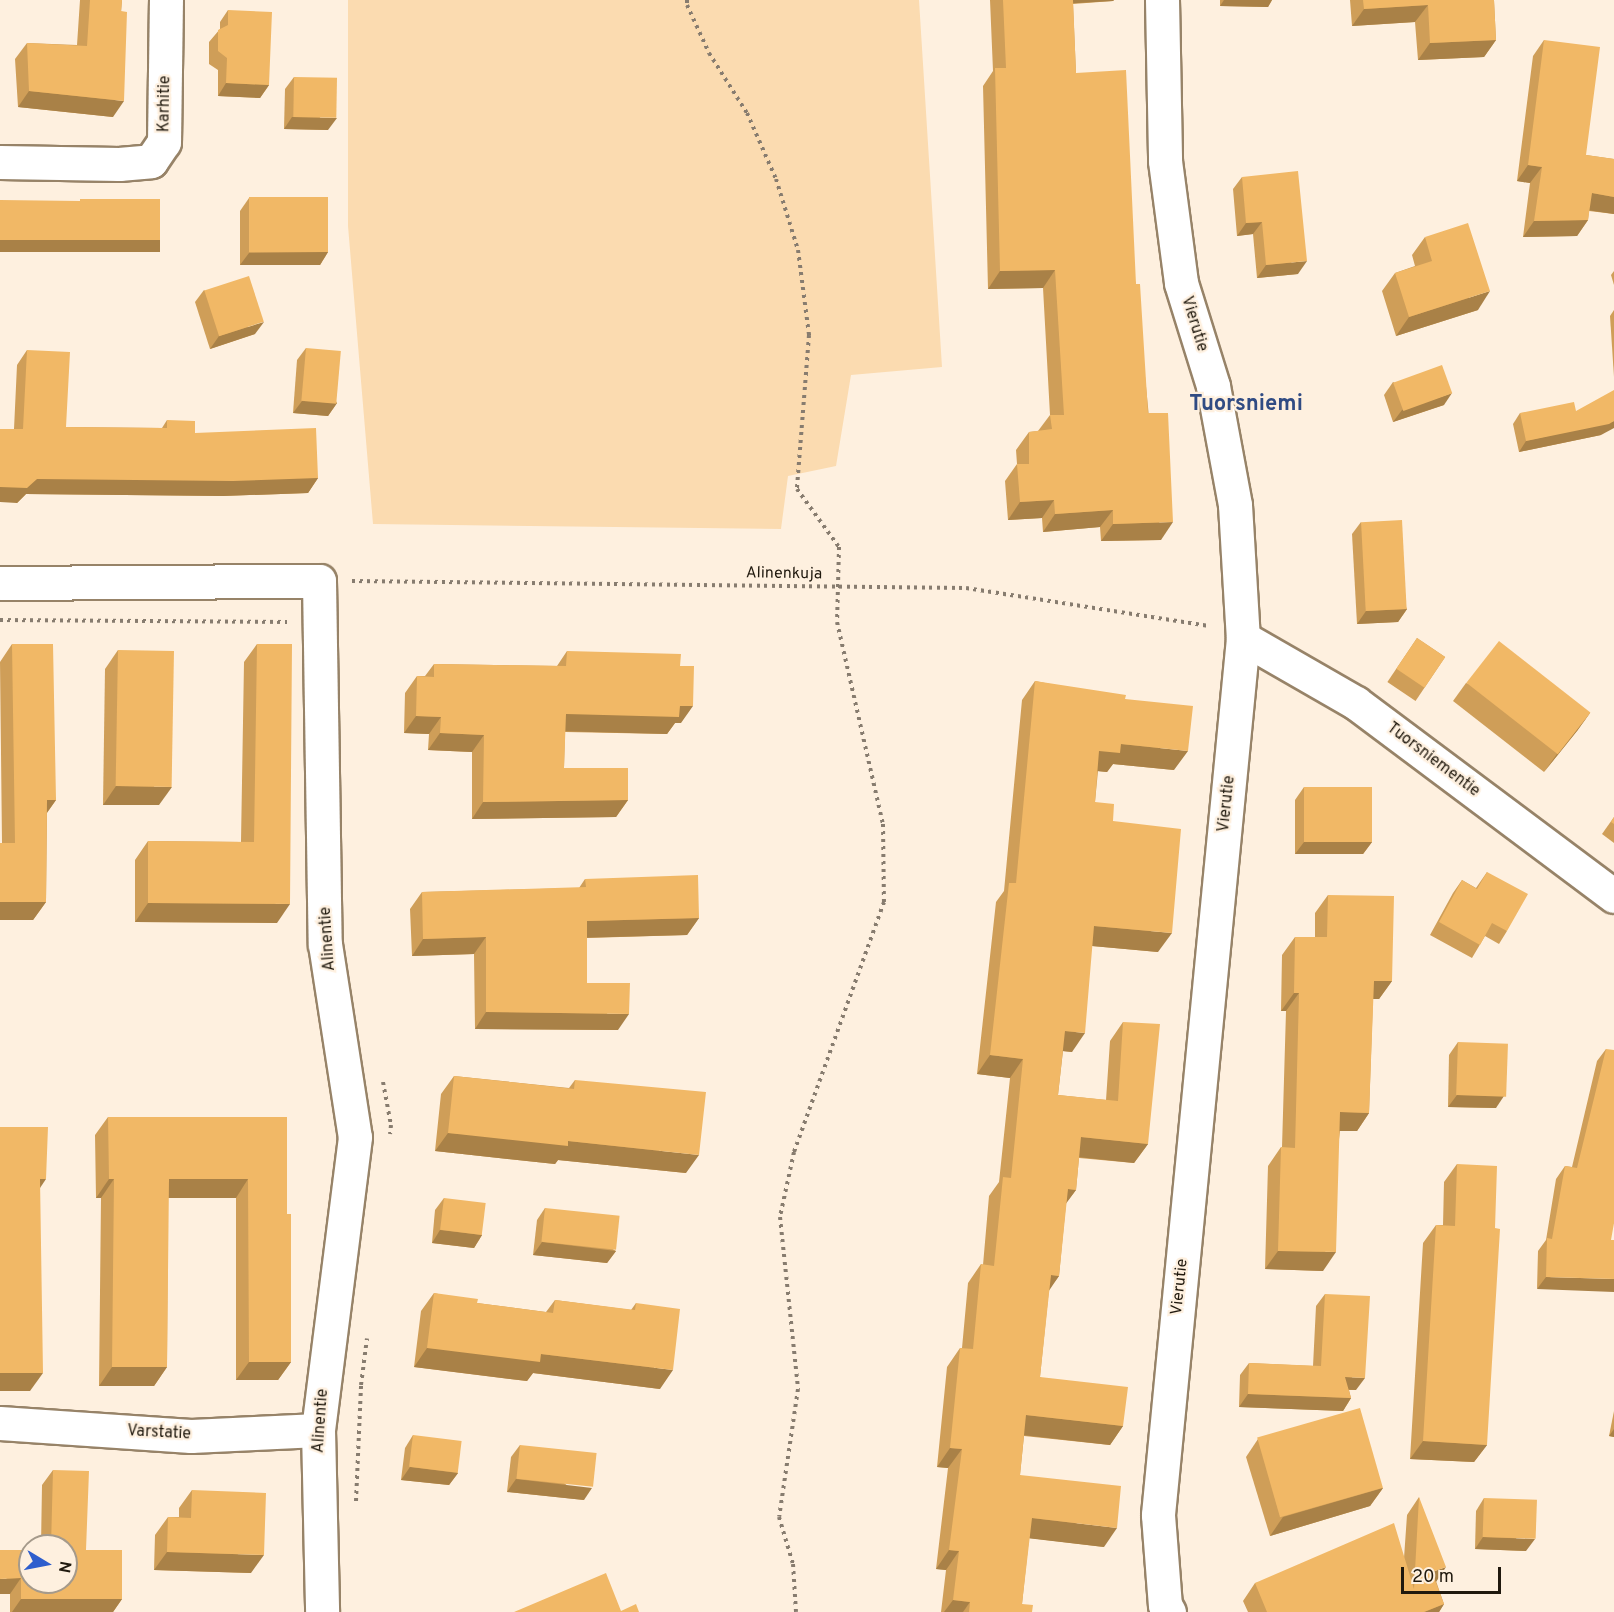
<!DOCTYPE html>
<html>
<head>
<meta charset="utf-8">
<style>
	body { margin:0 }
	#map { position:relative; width:1614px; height:1612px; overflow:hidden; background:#fef0df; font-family:Overpass,sans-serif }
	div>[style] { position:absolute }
	.green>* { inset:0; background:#fbdbb0 }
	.path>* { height:4px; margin-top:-2px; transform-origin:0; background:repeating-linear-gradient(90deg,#877c6f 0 3px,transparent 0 7.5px) }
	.roads { filter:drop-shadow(2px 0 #978368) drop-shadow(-2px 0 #978368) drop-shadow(0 2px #978368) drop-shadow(0 -2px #978368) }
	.minor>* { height:33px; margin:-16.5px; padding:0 16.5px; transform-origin:16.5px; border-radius:16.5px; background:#fff }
	.tertiary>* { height:33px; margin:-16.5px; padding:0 16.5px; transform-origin:16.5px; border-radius:16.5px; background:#fff }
	.wall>* { inset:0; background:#cf9e58; transform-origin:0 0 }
	.shaded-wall>* { inset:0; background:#a98147; transform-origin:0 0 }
	.building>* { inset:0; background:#f1b866; transform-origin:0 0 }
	span { translate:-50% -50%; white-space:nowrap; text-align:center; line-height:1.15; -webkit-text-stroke:4.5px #fef0df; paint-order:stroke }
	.street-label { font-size:16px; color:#20190e }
	.district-label { font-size:22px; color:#304b83; font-weight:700 }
	.north { position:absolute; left:18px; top:1534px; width:60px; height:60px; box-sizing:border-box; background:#fef0df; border:2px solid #a59a8b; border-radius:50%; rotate:100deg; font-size:16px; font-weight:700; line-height:24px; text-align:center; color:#20190e }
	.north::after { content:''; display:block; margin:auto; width:21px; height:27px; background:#2e5ecd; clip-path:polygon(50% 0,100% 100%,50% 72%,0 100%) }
	.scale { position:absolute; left:1401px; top:1567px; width:100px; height:27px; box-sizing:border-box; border:3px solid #20190e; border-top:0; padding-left:8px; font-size:18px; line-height:21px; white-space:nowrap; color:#20190e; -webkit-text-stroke:4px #fef0df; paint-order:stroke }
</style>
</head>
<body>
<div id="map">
	<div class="green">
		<div style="clip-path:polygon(348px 0,919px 0,942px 367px,851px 375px,836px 466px,788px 476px,781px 529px,373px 524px,348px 226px)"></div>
	</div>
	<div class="path">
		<div style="left:687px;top:0;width:5px;rotate:90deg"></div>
		<div style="left:687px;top:5px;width:53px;rotate:65.4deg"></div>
		<div style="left:709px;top:53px;width:71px;rotate:57.7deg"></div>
		<div style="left:747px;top:113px;width:72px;rotate:66.3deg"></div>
		<div style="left:776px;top:179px;width:74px;rotate:72.8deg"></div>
		<div style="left:798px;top:250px;width:86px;rotate:82.6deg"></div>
		<div style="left:809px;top:335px;width:154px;rotate:94.5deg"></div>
		<div style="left:797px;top:489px;width:72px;rotate:54.1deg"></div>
		<div style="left:839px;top:547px;width:75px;rotate:91.5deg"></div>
		<div style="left:837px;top:622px;width:207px;rotate:77.2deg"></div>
		<div style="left:883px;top:824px;width:78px;rotate:89.3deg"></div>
		<div style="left:884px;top:902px;width:266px;rotate:109.8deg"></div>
		<div style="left:794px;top:1152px;width:66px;rotate:102.2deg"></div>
		<div style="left:780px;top:1217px;width:173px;rotate:84deg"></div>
		<div style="left:798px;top:1389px;width:129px;rotate:98.4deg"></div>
		<div style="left:779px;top:1517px;width:49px;rotate:73.4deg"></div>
		<div style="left:793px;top:1564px;width:48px;rotate:86.4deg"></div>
		<div style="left:352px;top:581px;width:614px;rotate:0.65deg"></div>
		<div style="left:966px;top:588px;width:246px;rotate:8.9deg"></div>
		<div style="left:0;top:620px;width:287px;rotate:0.4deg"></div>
		<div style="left:383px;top:1082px;width:44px;rotate:79.5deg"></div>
		<div style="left:391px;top:1125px;width:9px;rotate:96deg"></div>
		<div style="left:356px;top:1501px;width:116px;rotate:-87.5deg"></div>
		<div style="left:361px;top:1385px;width:47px;rotate:-82.7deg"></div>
	</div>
	<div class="roads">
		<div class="minor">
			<div style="left:1162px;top:0;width:161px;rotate:88.9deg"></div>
			<div style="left:1165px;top:161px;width:123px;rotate:82.5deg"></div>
			<div style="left:1181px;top:283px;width:108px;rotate:72.7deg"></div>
			<div style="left:1213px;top:386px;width:121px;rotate:79.5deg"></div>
			<div style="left:1235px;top:505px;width:133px;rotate:86.6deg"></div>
			<div style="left:1243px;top:638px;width:881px;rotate:95.54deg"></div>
			<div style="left:1158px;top:1515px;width:90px;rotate:85.6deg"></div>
			<div style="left:1165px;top:1605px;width:8px;rotate:60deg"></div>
			<div style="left:0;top:162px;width:119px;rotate:1deg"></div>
			<div style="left:119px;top:164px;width:32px;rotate:-5deg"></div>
			<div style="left:151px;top:161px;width:23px;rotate:-56deg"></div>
			<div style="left:164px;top:142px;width:142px;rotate:-89.2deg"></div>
			<div style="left:319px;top:581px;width:363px;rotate:89.1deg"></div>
			<div style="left:325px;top:944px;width:195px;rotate:81.2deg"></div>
			<div style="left:355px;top:1137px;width:295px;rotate:97.2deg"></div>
			<div style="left:318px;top:1430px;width:182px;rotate:88.7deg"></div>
			<div style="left:0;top:1423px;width:191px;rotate:3.9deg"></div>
			<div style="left:191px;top:1436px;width:127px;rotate:-2.7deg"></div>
		</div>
		<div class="tertiary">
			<div style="left:0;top:583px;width:319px;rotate:-0.4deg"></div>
			<div style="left:1243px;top:638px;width:130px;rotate:29.9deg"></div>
			<div style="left:1356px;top:703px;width:322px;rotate:36.8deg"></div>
		</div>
	</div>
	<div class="wall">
		<div style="clip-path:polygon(80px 0,122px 0,113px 117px,18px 107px,15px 59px,27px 43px,77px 45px)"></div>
		<div style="clip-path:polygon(990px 0,1114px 0,1113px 1px,1073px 4px,1076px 73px,1136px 284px,1161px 540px,1101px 541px,1100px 527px,1043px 532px,1042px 518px,1008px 520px,1005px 481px,1017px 464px,1016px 450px,1029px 432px,1038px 431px,1050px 415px,1043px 288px,988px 289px,983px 86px,993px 71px)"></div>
		<div style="clip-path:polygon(1220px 0,1272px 0,1268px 7px,1220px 6px)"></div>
		<div style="clip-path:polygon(1350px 0,1494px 0,1496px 40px,1484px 57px,1418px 60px,1415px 22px,1352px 26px)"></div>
		<div style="clip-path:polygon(228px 10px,269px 85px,260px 98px,218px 96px,218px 70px,209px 64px,209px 42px,220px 29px,220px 22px)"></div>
		<div style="clip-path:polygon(1544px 40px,1586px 155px,1614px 159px,1614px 214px,1589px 211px,1588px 220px,1577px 236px,1523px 237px,1530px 183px,1517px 181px,1533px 56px)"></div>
		<div style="clip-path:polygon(294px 77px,328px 130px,284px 129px,285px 89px)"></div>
		<div style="clip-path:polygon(1242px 177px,1298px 274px,1257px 278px,1253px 234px,1237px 236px,1233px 189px)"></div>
		<div style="clip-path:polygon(249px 198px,328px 252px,320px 265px,240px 265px,240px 211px)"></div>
		<div style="clip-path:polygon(1425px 237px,1478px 310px,1396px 336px,1382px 291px,1395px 273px,1415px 266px,1412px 255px)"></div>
		<div style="clip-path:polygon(1614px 271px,1614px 285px,1611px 275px)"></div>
		<div style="clip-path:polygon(204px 290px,255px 334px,210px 349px,195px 302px)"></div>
		<div style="clip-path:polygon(1614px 310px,1614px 377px,1610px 316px)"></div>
		<div style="clip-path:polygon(306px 348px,337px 403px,328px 416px,293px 413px,297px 360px)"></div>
		<div style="clip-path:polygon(27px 350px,66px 427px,162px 428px,167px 420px,195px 433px,318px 478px,308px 493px,223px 496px,26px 494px,17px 503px,14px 429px,17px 365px)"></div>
		<div style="clip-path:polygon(1393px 382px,1444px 405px,1393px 422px,1384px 395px)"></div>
		<div style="clip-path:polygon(1576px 411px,1601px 435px,1519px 452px,1513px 424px,1520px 413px)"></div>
		<div style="clip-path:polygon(1361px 522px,1407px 609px,1398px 622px,1357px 624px,1352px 534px)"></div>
		<div style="left:1417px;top:638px;width:34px;height:53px;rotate:34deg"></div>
		<div style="clip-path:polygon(12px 644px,56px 800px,47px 813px,46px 902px,33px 920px,0 920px,0 843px,2px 843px,0 662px)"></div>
		<div style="clip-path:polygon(257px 644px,277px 923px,135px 922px,135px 860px,148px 841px,241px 842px,244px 662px)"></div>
		<div style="clip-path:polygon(118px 650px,159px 805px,103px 805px,105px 669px)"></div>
		<div style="clip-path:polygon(567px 651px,681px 723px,675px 723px,667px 734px,565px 732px,564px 768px,628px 800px,616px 817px,472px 819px,472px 752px,428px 750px,429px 734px,404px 733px,405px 693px,417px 676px,425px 676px,434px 664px,557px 666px)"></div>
		<div style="clip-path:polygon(1035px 681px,1125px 699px,1174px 770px,1113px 764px,1107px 772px,1098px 771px,1095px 802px,1113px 821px,1158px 952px,1092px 946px,1072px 1052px,1063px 1051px,1058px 1095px,1106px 1100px,1110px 1041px,1123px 1022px,1148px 1144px,1134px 1163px,1079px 1158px,1076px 1190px,1066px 1203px,1059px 1276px,1049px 1289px,1040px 1377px,1123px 1426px,1110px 1445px,1024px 1436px,1020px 1475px,1104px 1547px,1029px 1538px,1022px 1604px,1032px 1612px,941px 1612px,946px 1570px,936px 1569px,948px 1468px,937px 1467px,947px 1367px,960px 1348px,962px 1348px,968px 1283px,981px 1264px,983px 1265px,989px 1196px,999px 1182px,1010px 1078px,977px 1074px,996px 902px,1004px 891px,1022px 700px)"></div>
		<div style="clip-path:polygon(1466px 683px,1590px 713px,1577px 731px,1544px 772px,1453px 701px)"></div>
		<div style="clip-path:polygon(1304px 787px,1372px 842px,1363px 854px,1295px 854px,1295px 800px)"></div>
		<div style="clip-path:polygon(1614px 817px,1614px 843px,1602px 834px)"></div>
		<div style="clip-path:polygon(1487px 872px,1507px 931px,1499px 944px,1485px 936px,1472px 958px,1430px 935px,1453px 893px,1462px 880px,1476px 888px)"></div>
		<div style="clip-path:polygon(585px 879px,699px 918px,687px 935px,587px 938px,587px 983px,618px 1030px,475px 1029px,474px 954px,412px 956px,410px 909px,422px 892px,579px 888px)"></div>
		<div style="clip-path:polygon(1328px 895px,1392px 981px,1379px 999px,1373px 999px,1369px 1113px,1357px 1131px,1340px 1131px,1323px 1271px,1265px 1269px,1268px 1166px,1281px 1147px,1282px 1147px,1286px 1011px,1281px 1011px,1282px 955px,1295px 937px,1315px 937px,1315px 913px)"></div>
		<div style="clip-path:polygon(1458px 1042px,1496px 1108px,1448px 1107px,1449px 1055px)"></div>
		<div style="clip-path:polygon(1606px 1049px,1614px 1223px,1537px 1289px,1538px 1251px,1546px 1240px,1556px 1179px,1565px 1166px,1572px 1167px,1597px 1061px)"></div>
		<div style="clip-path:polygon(454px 1076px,569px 1088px,575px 1080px,686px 1173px,558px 1160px,555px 1164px,435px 1151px,441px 1094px)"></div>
		<div style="clip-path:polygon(108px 1117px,287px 1117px,287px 1214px,291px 1362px,278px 1380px,236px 1380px,236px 1198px,168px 1198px,167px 1367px,154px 1386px,99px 1386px,101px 1198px,96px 1198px,95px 1135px)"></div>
		<div style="clip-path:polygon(1457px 1164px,1487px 1445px,1474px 1462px,1410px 1459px,1423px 1243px,1436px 1225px,1443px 1225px,1444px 1182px)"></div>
		<div style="clip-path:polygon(444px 1198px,482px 1235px,474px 1248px,432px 1243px,435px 1210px)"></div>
		<div style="clip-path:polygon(545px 1208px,616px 1251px,607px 1263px,533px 1255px,537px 1220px)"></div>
		<div style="clip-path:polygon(434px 1293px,477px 1303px,546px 1312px,555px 1300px,631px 1310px,636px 1303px,660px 1389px,533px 1373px,527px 1381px,414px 1367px,421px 1311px)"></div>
		<div style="clip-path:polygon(1325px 1294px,1356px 1390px,1349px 1390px,1351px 1398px,1343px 1411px,1239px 1407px,1240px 1375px,1249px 1363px,1313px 1366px,1316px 1306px)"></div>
		<div style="clip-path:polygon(1614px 1411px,1614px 1437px,1609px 1436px)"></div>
		<div style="clip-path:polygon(413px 1435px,458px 1473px,449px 1485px,401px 1480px,405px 1448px)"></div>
		<div style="clip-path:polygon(1258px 1439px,1383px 1488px,1370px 1506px,1270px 1536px,1246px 1457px)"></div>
		<div style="clip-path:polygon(520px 1445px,584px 1500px,507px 1492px,511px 1457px)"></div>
		<div style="clip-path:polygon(53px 1470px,86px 1550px,122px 1599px,113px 1612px,10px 1612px,10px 1594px,0 1550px,30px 1582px,66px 1546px,41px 1546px,42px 1485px)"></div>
		<div style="clip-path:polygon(192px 1490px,251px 1573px,154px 1570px,155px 1535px,168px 1517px,179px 1517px,179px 1508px)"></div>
		<div style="clip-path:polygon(1419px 1497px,1436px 1581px,1444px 1604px,1439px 1612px,1248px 1612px,1243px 1601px,1255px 1583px,1404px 1558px,1407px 1515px)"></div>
		<div style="clip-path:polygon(1484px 1498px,1526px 1551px,1475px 1549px,1476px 1511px)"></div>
	</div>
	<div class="shaded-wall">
		<div style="clip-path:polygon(1063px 0,1114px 0,1113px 1px,1060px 4px)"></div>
		<div style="clip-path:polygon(1224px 0,1272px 0,1268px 7px,1220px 6px)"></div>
		<div style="clip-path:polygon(1428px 5px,1415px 22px,1352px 26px,1364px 9px)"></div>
		<div style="clip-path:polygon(1496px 40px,1484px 57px,1418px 60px,1430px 43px)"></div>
		<div style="clip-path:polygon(226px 83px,269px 85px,260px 98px,218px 96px)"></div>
		<div style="clip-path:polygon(29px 91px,124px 101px,113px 117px,18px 107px)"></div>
		<div style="clip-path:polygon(292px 117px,337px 118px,328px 130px,284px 129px)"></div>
		<div style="clip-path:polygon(1528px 165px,1542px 167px,1530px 183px,1517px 181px)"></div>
		<div style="clip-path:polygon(1592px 193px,1614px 197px,1614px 214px,1580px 209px)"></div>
		<div style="clip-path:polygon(1588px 220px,1577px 236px,1523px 237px,1534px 221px)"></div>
		<div style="clip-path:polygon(1262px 222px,1253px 234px,1237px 236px,1246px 223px)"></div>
		<div style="left:0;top:240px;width:160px;height:12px"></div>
		<div style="clip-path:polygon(328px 252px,320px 265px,240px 265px,249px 253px)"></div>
		<div style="clip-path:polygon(1307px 261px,1298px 274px,1257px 278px,1266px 265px)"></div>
		<div style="clip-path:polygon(1055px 270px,1043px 288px,988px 289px,1000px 271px)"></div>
		<div style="clip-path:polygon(1490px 291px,1478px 310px,1396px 336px,1409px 317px)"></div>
		<div style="clip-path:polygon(264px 322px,255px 334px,210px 349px,219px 336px)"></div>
		<div style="clip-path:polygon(1452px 393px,1444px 405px,1393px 422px,1402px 410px)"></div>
		<div style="clip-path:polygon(302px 401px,337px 403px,328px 416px,293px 413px)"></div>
		<div style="clip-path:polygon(1614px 421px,1614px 428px,1601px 435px,1519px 452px,1526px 441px)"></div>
		<div style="clip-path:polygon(318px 478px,308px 493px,223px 496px,26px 494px,17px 503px,0 502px,0 487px,37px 479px)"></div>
		<div style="clip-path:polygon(1054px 500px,1042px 518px,1008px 520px,1020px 502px)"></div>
		<div style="clip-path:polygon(1113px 510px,1100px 527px,1043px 532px,1055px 514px)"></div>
		<div style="clip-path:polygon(1173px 522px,1161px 540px,1101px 541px,1113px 524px)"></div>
		<div style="clip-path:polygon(1407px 609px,1398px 622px,1357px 624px,1366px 611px)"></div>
		<div style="clip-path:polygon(680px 706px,693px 706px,681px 723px,675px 723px,667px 734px,554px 731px,566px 714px)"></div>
		<div style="clip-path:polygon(1590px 713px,1577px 731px,1544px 772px,1557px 754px)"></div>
		<div style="clip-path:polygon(416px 716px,441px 717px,429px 734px,404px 733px)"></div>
		<div style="clip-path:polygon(440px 733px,484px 735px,472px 752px,428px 750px)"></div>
		<div style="clip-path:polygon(1121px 744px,1188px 751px,1174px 770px,1113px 764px,1107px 772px,1086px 770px,1099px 751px)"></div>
		<div style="clip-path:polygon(116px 786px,172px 787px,159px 805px,103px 805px)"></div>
		<div style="clip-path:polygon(47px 800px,56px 800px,43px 818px)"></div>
		<div style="clip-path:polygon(628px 800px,616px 817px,472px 819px,483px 802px)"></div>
		<div style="clip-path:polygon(1304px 842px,1372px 842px,1363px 854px,1295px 854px)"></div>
		<div style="clip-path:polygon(0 902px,46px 902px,33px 920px,0 920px)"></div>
		<div style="clip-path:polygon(148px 903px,290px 904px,277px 923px,135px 922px)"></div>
		<div style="clip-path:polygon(699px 918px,687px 935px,575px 938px,587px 921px)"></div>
		<div style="clip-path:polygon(1094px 926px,1172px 933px,1158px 952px,1081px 945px)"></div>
		<div style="clip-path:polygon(486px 937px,474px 954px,412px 956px,423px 939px)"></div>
		<div style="clip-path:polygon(1374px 981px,1392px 981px,1379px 999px,1361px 999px)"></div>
		<div style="clip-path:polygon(1294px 993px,1299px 993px,1286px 1011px,1281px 1011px)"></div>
		<div style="clip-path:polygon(486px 1012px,629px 1014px,618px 1030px,475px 1029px)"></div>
		<div style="clip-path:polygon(1065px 1031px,1085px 1033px,1072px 1052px,1052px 1050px)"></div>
		<div style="clip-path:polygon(990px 1055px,1023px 1059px,1010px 1078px,977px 1074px)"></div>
		<div style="clip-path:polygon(1457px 1095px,1504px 1096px,1496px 1108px,1448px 1107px)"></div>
		<div style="clip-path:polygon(1340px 1112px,1369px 1113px,1357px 1131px,1327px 1131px)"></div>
		<div style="clip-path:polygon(448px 1133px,568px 1141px,699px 1155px,686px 1173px,558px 1160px,555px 1164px,435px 1151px)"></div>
		<div style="clip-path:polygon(1081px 1137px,1148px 1144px,1134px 1163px,1068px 1156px)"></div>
		<div style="clip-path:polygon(40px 1179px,46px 1179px,34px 1197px)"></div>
		<div style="clip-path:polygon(109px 1179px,114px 1179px,101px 1198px,96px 1198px)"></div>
		<div style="clip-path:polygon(169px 1179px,248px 1179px,236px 1198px,156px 1198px)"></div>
		<div style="clip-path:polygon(1068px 1189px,1076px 1190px,1062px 1209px)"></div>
		<div style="clip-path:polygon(440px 1230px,482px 1235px,474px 1248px,432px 1243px)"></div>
		<div style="clip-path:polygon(542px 1242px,616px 1251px,607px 1263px,533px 1255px)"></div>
		<div style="clip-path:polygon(1278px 1251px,1336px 1252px,1323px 1271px,1265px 1269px)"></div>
		<div style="clip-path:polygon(1051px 1275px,1059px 1276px,1046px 1295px)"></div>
		<div style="clip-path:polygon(1546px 1277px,1614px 1279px,1614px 1292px,1537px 1289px)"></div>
		<div style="clip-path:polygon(427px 1348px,541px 1354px,673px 1370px,660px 1389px,533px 1373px,527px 1381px,414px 1367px)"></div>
		<div style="clip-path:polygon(249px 1362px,291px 1362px,278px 1380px,236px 1380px)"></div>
		<div style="clip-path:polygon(112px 1367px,167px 1367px,154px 1386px,99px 1386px)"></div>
		<div style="clip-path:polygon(0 1373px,43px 1373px,30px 1391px,0 1391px)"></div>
		<div style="clip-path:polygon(1345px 1377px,1365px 1378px,1356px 1390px,1336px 1389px)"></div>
		<div style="clip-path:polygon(1248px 1394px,1351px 1398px,1343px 1411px,1239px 1407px)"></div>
		<div style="clip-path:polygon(1026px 1415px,1123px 1426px,1110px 1445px,1013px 1434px)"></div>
		<div style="clip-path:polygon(1614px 1429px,1614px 1437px,1609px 1436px)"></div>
		<div style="clip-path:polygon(1423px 1441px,1487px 1445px,1474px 1462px,1410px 1459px)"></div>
		<div style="clip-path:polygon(950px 1448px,962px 1449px,948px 1468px,937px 1467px)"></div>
		<div style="clip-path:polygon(410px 1467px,458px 1473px,449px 1485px,401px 1480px)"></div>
		<div style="clip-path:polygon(516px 1479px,592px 1488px,584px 1500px,507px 1492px)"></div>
		<div style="clip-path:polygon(1383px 1488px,1370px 1506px,1270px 1536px,1283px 1517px)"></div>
		<div style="clip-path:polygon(1032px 1518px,1117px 1528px,1104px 1547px,1018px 1537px)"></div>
		<div style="clip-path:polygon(1483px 1537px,1535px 1539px,1526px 1551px,1475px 1549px)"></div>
		<div style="clip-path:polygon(949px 1550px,959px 1551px,946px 1570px,936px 1569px)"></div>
		<div style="clip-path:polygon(167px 1552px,264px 1555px,251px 1573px,154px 1570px)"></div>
		<div style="clip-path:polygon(1446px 1567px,1434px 1585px,1432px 1572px)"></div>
		<div style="clip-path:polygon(21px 1578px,10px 1594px,0 1594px,0 1579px)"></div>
		<div style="clip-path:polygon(21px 1599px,122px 1599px,113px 1612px,12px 1612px)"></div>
		<div style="clip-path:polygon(953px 1600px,970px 1602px,963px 1612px,944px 1612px)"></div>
		<div style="clip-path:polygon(1444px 1604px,1439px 1612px,1424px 1612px)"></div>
	</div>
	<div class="building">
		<div style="clip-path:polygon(90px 0,122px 0,121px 11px,127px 12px,124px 101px,29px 91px,27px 43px,87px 46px)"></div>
		<div style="clip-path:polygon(1003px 0,1073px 0,1076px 73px,1126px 70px,1136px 284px,1140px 284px,1148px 413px,1168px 413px,1173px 522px,1113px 524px,1113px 510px,1055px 514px,1054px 500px,1020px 502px,1017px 464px,1029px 464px,1029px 432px,1052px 429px,1050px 415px,1064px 415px,1055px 270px,1000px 271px,995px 68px,1006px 68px)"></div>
		<div style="clip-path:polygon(1363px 0,1494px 0,1496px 40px,1430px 43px,1428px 5px,1364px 9px)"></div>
		<div style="clip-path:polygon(228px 10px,272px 12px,269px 85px,226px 83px,227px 58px,218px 51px,218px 30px,228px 25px)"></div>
		<div style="clip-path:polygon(1544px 40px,1600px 47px,1586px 155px,1614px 159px,1614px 197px,1592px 193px,1588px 220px,1534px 221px,1542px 167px,1528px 165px)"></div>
		<div style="left:294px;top:77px;width:43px;height:40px;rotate:1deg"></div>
		<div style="clip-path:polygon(1298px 171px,1307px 261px,1266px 265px,1262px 222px,1246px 223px,1242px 177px)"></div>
		<div style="left:328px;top:197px;width:55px;height:79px;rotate:90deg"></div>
		<div style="clip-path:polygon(80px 199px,160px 199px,160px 240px,0 240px,0 200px,80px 201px)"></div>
		<div style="clip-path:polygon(1468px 223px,1490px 291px,1409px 317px,1395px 273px,1432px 261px,1425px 237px)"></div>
		<div style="left:249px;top:276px;width:48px;height:47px;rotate:72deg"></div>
		<div style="left:306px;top:348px;width:35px;height:53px;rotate:5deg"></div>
		<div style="clip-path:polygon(27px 350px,70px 352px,66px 427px,167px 428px,167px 420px,195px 421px,195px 433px,316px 428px,318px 478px,233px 481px,37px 479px,27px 488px,0 487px,0 429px,23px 429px)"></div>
		<div style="left:1442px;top:365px;width:30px;height:52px;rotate:70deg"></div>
		<div style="clip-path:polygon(1614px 390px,1614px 421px,1609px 424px,1526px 441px,1520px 413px,1574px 402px,1576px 411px)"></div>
		<div style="left:1402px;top:520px;width:89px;height:41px;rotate:87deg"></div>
		<div style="left:1417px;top:638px;width:34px;height:37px;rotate:34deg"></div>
		<div style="left:1499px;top:641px;width:116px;height:53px;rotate:38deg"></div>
		<div style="clip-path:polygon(12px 644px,53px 644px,56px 800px,47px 800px,46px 902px,0 902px,0 843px,15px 843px)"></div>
		<div style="clip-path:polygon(257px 644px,292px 644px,290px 904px,148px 903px,148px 841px,254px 842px)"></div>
		<div style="left:118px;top:650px;width:56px;height:136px;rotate:1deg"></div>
		<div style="clip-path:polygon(567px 651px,681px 654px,680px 666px,694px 666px,693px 706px,680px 706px,679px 717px,566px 714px,564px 768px,628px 768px,628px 800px,483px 802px,484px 735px,440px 733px,441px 717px,416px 716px,417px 676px,434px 677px,434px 664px,566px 666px)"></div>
		<div style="clip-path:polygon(1035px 681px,1126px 695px,1125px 699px,1193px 706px,1188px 751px,1121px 744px,1120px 753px,1099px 751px,1095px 802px,1114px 804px,1113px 821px,1181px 829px,1172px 933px,1094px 926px,1085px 1033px,1065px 1031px,1058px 1095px,1118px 1101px,1123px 1022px,1160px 1024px,1148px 1144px,1081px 1137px,1076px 1190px,1068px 1189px,1059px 1276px,1051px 1275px,1040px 1377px,1128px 1387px,1123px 1426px,1026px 1415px,1020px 1475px,1121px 1486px,1117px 1528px,1032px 1518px,1022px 1604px,1033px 1605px,1032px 1612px,969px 1612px,970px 1602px,953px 1600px,959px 1551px,949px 1550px,962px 1449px,950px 1448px,960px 1348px,973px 1349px,981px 1264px,994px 1266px,1003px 1177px,1011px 1178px,1023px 1059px,990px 1055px,1009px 883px,1016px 883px)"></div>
		<div style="left:1304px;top:787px;width:68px;height:55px"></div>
		<div style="clip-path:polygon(1614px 817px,1614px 824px,1611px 822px)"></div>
		<div style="clip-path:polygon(1487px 872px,1528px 894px,1507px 931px,1492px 923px,1480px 945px,1439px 922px,1462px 880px,1477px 889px)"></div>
		<div style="clip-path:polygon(698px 875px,699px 918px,587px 921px,587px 983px,630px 983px,629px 1014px,486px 1012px,486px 937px,423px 939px,422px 892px,586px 887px,585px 879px)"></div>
		<div style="clip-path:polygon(1328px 895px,1394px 896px,1392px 981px,1374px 981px,1369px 1113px,1340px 1112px,1336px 1252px,1278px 1251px,1281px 1147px,1295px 1148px,1299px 993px,1294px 993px,1295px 937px,1327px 937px)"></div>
		<div style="left:1458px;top:1042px;width:50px;height:53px;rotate:2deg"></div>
		<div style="clip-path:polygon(1606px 1049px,1614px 1050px,1614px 1223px,1611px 1240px,1614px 1240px,1614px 1279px,1546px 1277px,1547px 1238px,1552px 1239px,1565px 1166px,1577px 1168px)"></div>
		<div style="clip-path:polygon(454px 1076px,574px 1089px,575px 1080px,706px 1092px,699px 1155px,568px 1141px,568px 1146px,448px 1133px)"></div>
		<div style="clip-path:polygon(108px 1117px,287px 1117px,287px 1214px,291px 1214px,291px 1362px,249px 1362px,248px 1179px,169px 1179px,167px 1367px,112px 1367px,114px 1179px,109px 1179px)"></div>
		<div style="clip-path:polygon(0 1127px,48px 1127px,46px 1179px,40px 1179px,43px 1373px,0 1373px)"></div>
		<div style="clip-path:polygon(1457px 1164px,1497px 1166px,1495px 1228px,1500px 1229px,1487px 1445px,1423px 1441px,1436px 1225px,1455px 1226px)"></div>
		<div style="left:444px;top:1198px;width:42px;height:32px;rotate:7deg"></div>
		<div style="left:545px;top:1208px;width:75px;height:34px;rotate:6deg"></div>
		<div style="clip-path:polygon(434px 1293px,478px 1299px,477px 1303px,553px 1313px,555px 1300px,635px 1310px,636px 1303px,680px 1309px,673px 1370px,541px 1354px,540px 1362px,427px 1348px)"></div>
		<div style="clip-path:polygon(1325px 1294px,1370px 1296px,1365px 1378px,1345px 1377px,1351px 1398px,1248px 1394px,1249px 1363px,1321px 1366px)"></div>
		<div style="left:1360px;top:1408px;width:83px;height:107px;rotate:74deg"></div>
		<div style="left:413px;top:1435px;width:49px;height:32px;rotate:7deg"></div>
		<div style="left:520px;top:1445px;width:77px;height:34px;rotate:6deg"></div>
		<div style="clip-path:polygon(53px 1470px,89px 1471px,86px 1550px,122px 1550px,122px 1599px,21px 1599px,21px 1578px,0 1579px,0 1550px,30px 1550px,30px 1582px,66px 1582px,66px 1546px,51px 1546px)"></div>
		<div style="clip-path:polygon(192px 1490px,266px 1493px,264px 1555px,167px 1552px,168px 1517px,191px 1518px)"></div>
		<div style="clip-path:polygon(1419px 1497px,1446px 1567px,1432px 1572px,1444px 1604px,1424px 1612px,1267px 1612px,1255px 1583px,1394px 1523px,1414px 1589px)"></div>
		<div style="left:1484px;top:1498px;width:53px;height:39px;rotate:2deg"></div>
		<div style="clip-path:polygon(606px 1573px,621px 1611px,636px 1604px,639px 1612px,514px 1612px)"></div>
	</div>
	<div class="street-label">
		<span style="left:165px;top:104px;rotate:-89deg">Karhitie</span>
		<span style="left:1194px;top:324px;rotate:73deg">Vierutie</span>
		<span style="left:784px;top:574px;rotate:1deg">Alinenkuja</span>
		<span style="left:1433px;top:760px;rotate:37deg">Tuorsniementie</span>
		<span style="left:1227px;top:804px;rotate:-84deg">Vierutie</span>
		<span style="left:328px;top:939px;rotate:-94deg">Alinentie</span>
		<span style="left:1180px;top:1287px;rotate:-84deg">Vierutie</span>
		<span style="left:321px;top:1421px;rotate:-86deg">Alinentie</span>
		<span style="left:159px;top:1433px;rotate:3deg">Varstatie</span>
	</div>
	<div class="district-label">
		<span style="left:1246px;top:405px">Tuorsniemi</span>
	</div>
	<div class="north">N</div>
	<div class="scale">20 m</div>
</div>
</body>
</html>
